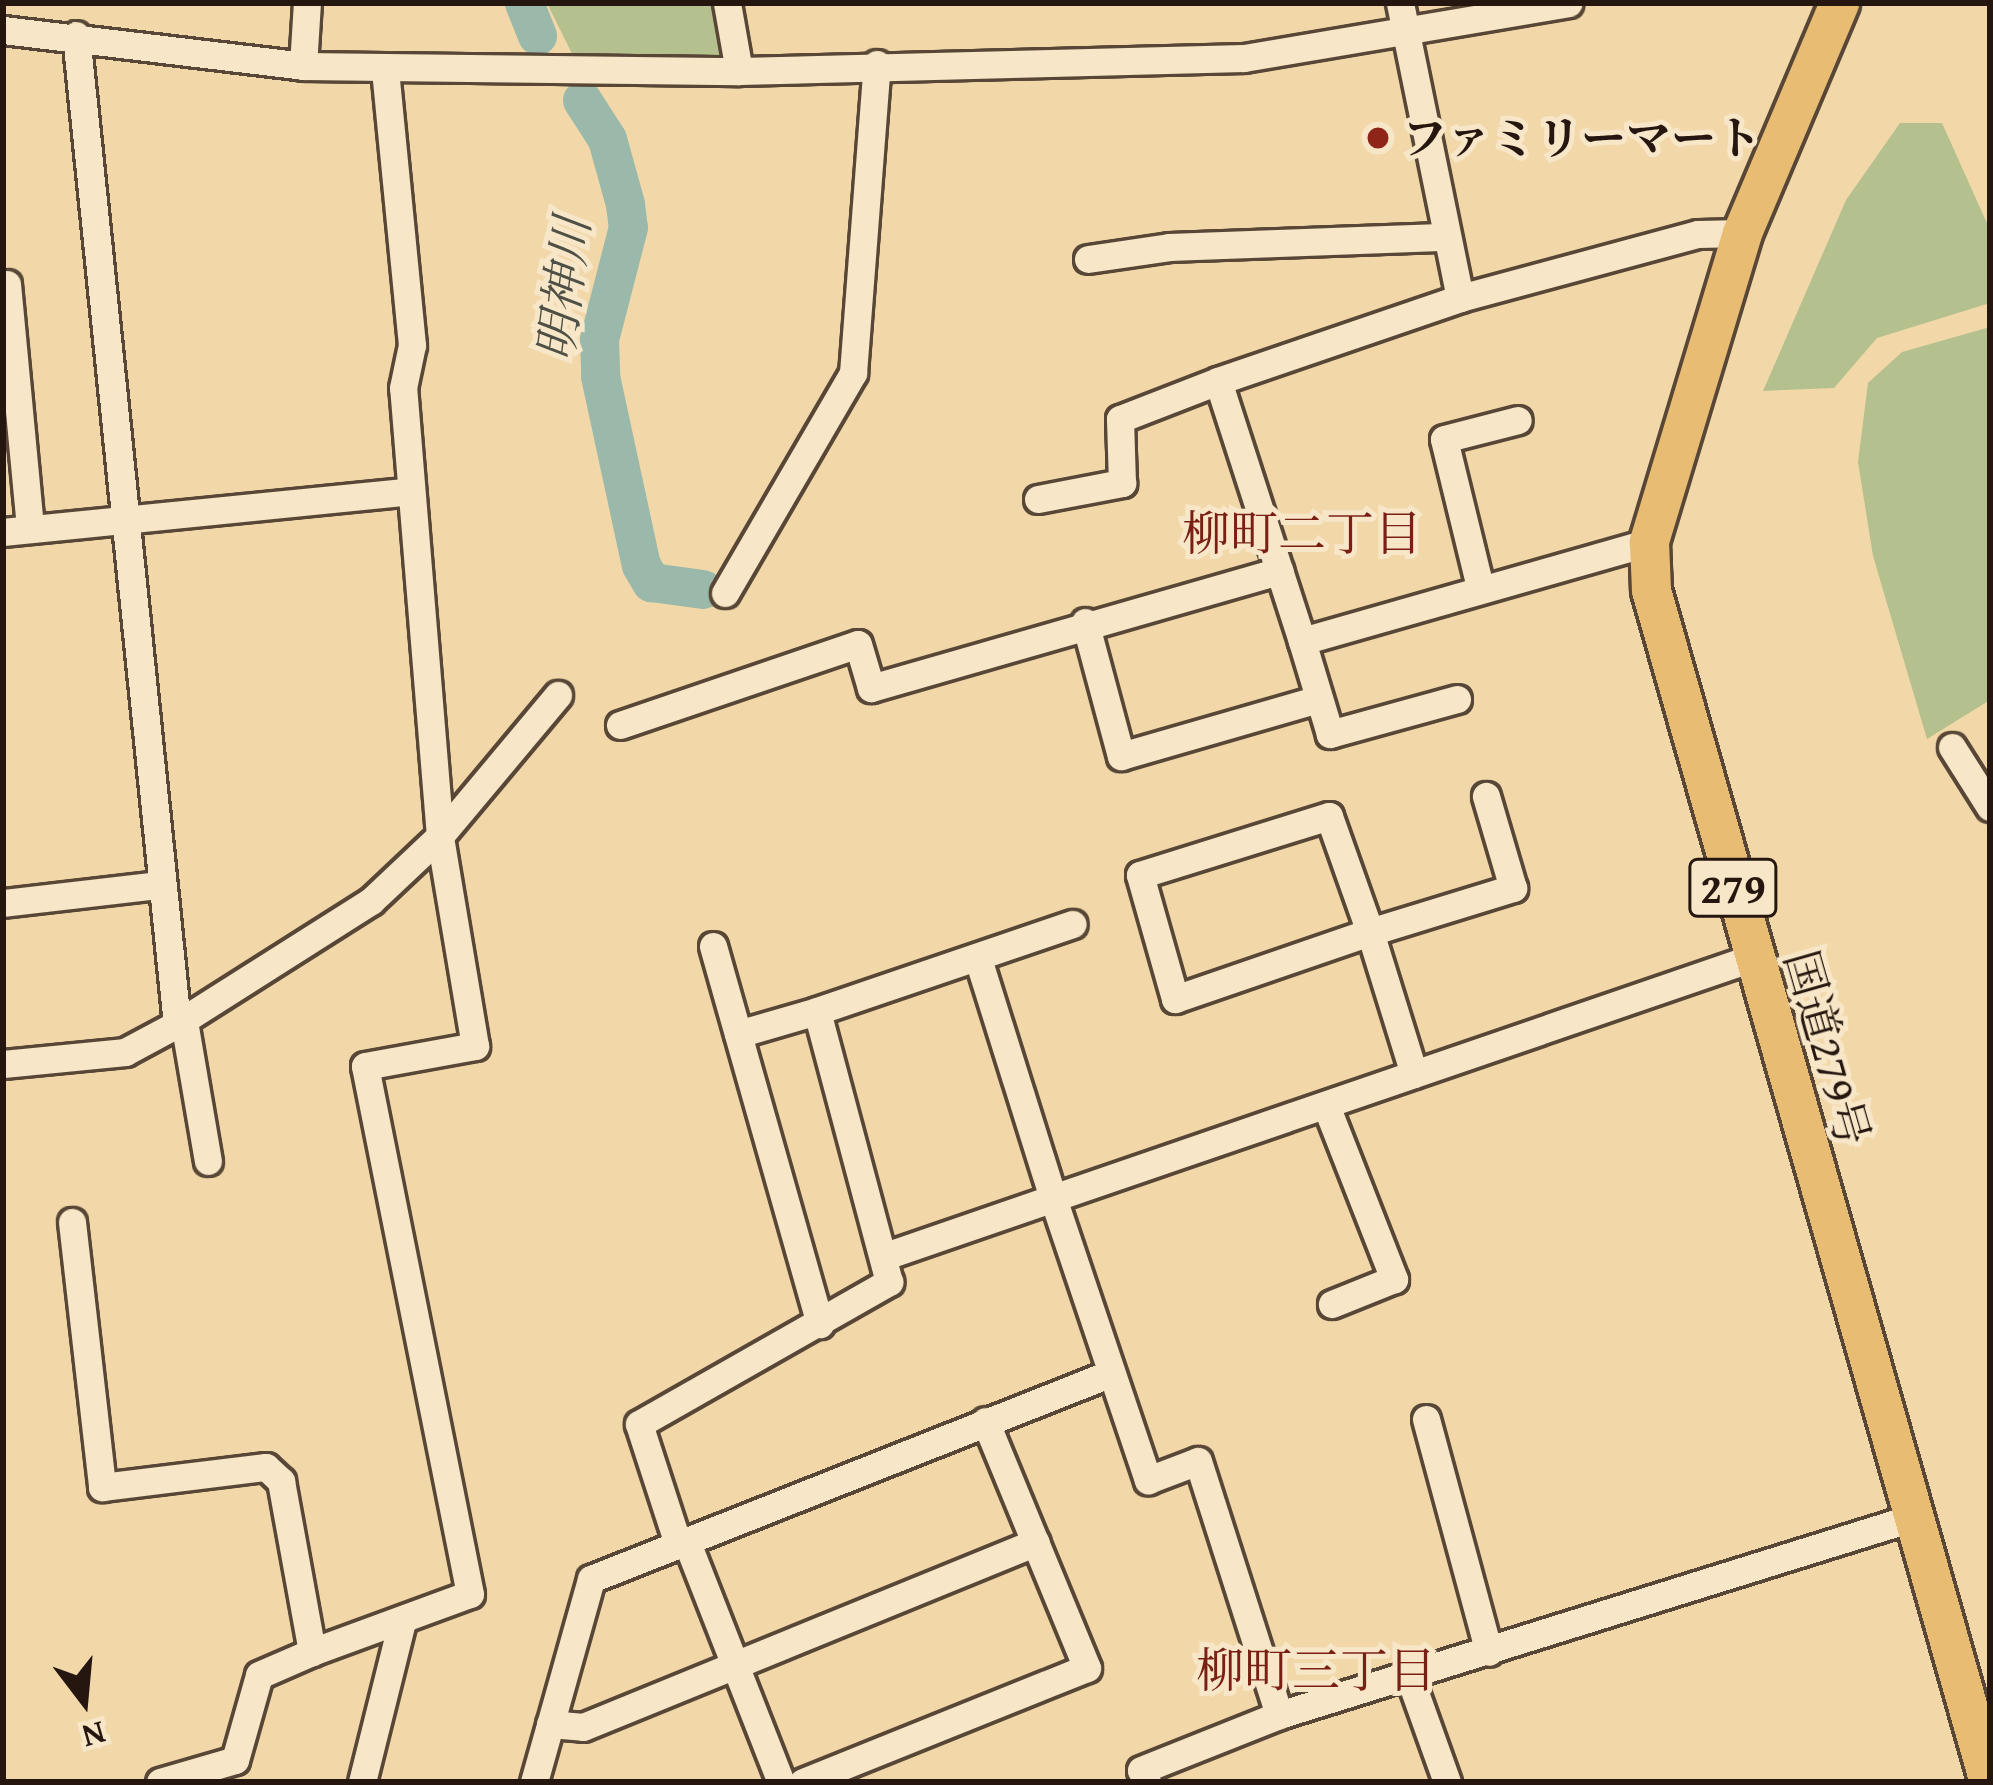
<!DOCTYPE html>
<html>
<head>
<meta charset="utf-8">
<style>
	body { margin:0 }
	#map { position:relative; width:1993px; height:1785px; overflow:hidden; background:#f2d8a9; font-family:"Gentium Book Plus","Noto Serif JP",serif }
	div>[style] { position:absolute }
	.green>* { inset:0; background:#b4c08d }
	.river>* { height:39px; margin:-19.5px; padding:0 19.5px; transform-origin:19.5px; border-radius:19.5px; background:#9bb9aa }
	.roads { filter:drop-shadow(3px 0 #584736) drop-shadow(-3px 0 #584736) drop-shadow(0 3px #584736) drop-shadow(0 -3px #584736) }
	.minor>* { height:27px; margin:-13.5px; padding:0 13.5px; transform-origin:13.5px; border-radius:13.5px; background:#f7e6c7 }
	.highway>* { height:39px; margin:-19.5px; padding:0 19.5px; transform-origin:19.5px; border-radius:19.5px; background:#e9bc74 }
	.dots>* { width:33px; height:33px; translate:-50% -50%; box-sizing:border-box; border:6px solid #f7e6c7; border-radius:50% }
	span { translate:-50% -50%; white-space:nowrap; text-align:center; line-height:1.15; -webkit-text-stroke:10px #f7e6c7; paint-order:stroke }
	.shield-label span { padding:3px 9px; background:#f7e6c7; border:3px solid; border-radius:9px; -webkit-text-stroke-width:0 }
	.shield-label { font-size:42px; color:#251710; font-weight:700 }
	.poi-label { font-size:45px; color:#251710; font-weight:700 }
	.left { translate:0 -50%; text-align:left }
	.street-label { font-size:45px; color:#251710 }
	.water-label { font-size:48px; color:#4e5046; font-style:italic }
	.neighbourhood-label { font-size:48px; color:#7a1f14 }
	.frame { position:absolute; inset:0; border:6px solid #251710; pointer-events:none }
	.north { position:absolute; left:24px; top:1641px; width:120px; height:120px; -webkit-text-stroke:9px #f7e6c7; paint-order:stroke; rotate:164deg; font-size:33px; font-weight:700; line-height:48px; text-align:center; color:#251710 }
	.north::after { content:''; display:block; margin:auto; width:42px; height:54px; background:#251710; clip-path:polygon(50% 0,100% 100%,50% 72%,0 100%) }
</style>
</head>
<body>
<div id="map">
	<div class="green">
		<div style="clip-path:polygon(547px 3px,711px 3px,721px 55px,577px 64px)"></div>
		<div style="clip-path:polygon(1900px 123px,1942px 123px,1990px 230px,1990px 303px,1877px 338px,1834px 388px,1763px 391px,1846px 200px)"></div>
		<div style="clip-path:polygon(1990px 327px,1990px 700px,1927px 739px,1873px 556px,1858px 462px,1868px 383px,1902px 352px)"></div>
	</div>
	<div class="river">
		<div style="left:524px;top:3px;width:35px;rotate:68deg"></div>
		<div style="left:582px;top:100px;width:46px;rotate:57.3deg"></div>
		<div style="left:607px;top:139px;width:67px;rotate:74.5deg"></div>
		<div style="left:625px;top:204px;width:23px;rotate:83deg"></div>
		<div style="left:628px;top:227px;width:116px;rotate:104.5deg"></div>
		<div style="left:599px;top:339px;width:37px;rotate:88deg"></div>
		<div style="left:600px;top:376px;width:193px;rotate:77.8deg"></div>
		<div style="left:641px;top:565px;width:20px;rotate:60deg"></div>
		<div style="left:651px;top:582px;width:52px;rotate:7.7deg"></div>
	</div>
	<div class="roads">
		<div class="minor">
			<div style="left:727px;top:3px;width:69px;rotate:80deg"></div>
			<div style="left:1400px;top:3px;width:301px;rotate:78.5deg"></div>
			<div style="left:3px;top:30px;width:302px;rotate:6.8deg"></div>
			<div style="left:303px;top:66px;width:436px;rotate:0.7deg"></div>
			<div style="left:739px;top:71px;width:505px;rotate:-1.47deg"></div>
			<div style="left:1244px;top:58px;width:329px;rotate:-9.6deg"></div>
			<div style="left:303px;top:66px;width:63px;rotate:-86.4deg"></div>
			<div style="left:1088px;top:259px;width:82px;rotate:-8.4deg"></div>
			<div style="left:1169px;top:247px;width:278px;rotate:-2.1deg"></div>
			<div style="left:7px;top:284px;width:246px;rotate:84.6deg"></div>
			<div style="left:1218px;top:381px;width:273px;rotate:72.1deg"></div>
			<div style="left:1038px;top:499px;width:86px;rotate:-10.8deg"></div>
			<div style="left:1122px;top:483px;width:64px;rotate:-91.8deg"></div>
			<div style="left:1120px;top:419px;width:105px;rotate:-21.2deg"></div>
			<div style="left:1218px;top:381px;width:256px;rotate:-18.9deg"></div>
			<div style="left:1460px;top:298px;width:246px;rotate:-15.1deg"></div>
			<div style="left:1698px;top:234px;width:44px;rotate:-1.3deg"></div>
			<div style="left:3px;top:532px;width:410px;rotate:-5.7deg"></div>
			<div style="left:1480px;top:587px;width:152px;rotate:-103.7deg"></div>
			<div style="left:1444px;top:439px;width:76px;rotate:-14.4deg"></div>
			<div style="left:725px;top:593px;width:255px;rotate:-59.8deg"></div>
			<div style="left:853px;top:373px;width:310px;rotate:-85.6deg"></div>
			<div style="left:1085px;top:622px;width:139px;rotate:75deg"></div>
			<div style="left:1121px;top:756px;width:206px;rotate:-16.1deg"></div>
			<div style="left:1457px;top:699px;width:132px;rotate:164.6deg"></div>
			<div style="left:1330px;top:734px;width:97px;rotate:-106.8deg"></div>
			<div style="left:1302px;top:641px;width:361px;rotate:-15.9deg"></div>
			<div style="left:620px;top:725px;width:251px;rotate:-18.8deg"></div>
			<div style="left:858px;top:644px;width:46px;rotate:73.5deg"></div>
			<div style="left:871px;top:688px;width:425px;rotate:-16deg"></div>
			<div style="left:1952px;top:747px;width:71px;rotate:57.7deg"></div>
			<div style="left:3px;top:903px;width:157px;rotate:-6.6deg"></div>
			<div style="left:713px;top:946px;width:393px;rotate:74.2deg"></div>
			<div style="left:1752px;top:958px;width:739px;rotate:161.05deg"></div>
			<div style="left:1053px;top:1198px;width:298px;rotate:71.4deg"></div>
			<div style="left:1148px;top:1480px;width:53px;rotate:-20.8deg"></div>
			<div style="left:1198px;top:1461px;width:267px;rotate:72.3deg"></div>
			<div style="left:1279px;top:1715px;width:663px;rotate:-17.29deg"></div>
			<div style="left:184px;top:1021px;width:142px;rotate:80.3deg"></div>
			<div style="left:177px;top:1024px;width:230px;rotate:-32.4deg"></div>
			<div style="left:371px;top:901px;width:95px;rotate:-43.3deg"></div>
			<div style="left:440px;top:836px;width:184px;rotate:-50.1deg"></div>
			<div style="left:738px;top:1034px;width:82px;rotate:-16.2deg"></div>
			<div style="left:3px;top:1064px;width:123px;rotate:-5.6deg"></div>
			<div style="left:125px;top:1052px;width:59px;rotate:-28.3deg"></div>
			<div style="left:177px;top:1024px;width:994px;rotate:-95.83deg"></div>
			<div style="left:1414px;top:1074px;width:149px;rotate:-107.2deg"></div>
			<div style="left:1370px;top:932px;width:123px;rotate:-109.5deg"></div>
			<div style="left:1329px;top:816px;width:198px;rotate:162.7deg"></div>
			<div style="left:1140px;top:875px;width:129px;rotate:74.2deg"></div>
			<div style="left:1175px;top:999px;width:206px;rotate:-19deg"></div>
			<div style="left:1370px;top:932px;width:150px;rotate:-17.1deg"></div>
			<div style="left:1513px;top:888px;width:96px;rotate:-106.4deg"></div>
			<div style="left:1327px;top:1108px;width:184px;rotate:68.6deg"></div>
			<div style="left:1394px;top:1279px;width:67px;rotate:158deg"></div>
			<div style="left:72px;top:1222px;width:267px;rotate:83.5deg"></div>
			<div style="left:102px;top:1487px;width:165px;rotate:-7deg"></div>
			<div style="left:266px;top:1467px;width:21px;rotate:43deg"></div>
			<div style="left:281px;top:1481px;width:174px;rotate:79.7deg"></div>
			<div style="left:312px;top:1652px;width:168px;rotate:-20.2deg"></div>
			<div style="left:470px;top:1594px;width:538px;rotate:-101.25deg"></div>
			<div style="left:365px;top:1066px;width:112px;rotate:-10.3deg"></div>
			<div style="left:475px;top:1046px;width:213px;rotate:-99.5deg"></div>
			<div style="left:440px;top:836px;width:450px;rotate:-94.7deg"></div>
			<div style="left:403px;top:388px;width:44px;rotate:-78.2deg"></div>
			<div style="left:412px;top:345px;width:278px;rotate:-95.6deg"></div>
			<div style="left:885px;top:1256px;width:178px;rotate:-19deg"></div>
			<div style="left:1053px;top:1198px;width:250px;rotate:-107.4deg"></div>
			<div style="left:1426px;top:1419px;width:241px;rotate:74.9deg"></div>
			<div style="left:686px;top:1540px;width:260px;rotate:68.6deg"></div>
			<div style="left:678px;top:1544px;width:126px;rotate:-108deg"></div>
			<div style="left:639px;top:1424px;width:288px;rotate:-29.6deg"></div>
			<div style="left:889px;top:1282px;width:280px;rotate:-104.9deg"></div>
			<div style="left:817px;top:1011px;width:270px;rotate:-18.8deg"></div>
			<div style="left:1408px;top:1673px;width:116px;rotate:70.3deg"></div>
			<div style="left:550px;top:1724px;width:33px;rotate:5deg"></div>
			<div style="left:583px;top:1727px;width:489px;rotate:-22.2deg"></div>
			<div style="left:160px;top:1782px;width:78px;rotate:-16.3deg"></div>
			<div style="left:235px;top:1760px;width:88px;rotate:-74.2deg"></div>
			<div style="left:259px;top:1675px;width:58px;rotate:-23.5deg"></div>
			<div style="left:362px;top:1782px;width:162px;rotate:-76deg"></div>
			<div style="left:534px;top:1782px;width:211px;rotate:-74.3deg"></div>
			<div style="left:591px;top:1579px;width:557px;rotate:-21.59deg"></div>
			<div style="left:803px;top:1782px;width:306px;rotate:-21.9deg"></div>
			<div style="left:1087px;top:1668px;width:267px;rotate:-112.4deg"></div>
			<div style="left:1147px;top:1782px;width:13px;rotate:-117deg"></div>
			<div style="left:1141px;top:1770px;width:149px;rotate:-21.7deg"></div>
		</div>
		<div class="highway">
			<div style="left:1839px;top:3px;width:250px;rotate:112.9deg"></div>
			<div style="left:1742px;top:233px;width:323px;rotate:106.8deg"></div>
			<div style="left:1649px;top:542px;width:48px;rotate:87.6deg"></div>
			<div style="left:1651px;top:590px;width:1239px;rotate:74.17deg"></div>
		</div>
	</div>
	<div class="dots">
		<div style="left:1378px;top:138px;background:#8f2418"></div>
	</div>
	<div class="shield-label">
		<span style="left:1733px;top:888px">279</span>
	</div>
	<div class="poi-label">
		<span class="left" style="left:1402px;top:138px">ファミリーマート</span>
	</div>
	<div class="street-label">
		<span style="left:1828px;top:1048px;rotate:74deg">国道279号</span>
	</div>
	<div class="water-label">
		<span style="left:563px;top:289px;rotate:-83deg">明神川</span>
	</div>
	<div class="neighbourhood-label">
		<span style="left:1302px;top:533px">柳町二丁目</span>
		<span style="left:1316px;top:1670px">柳町三丁目</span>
	</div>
	<div class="frame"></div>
	<div class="north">N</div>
</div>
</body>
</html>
